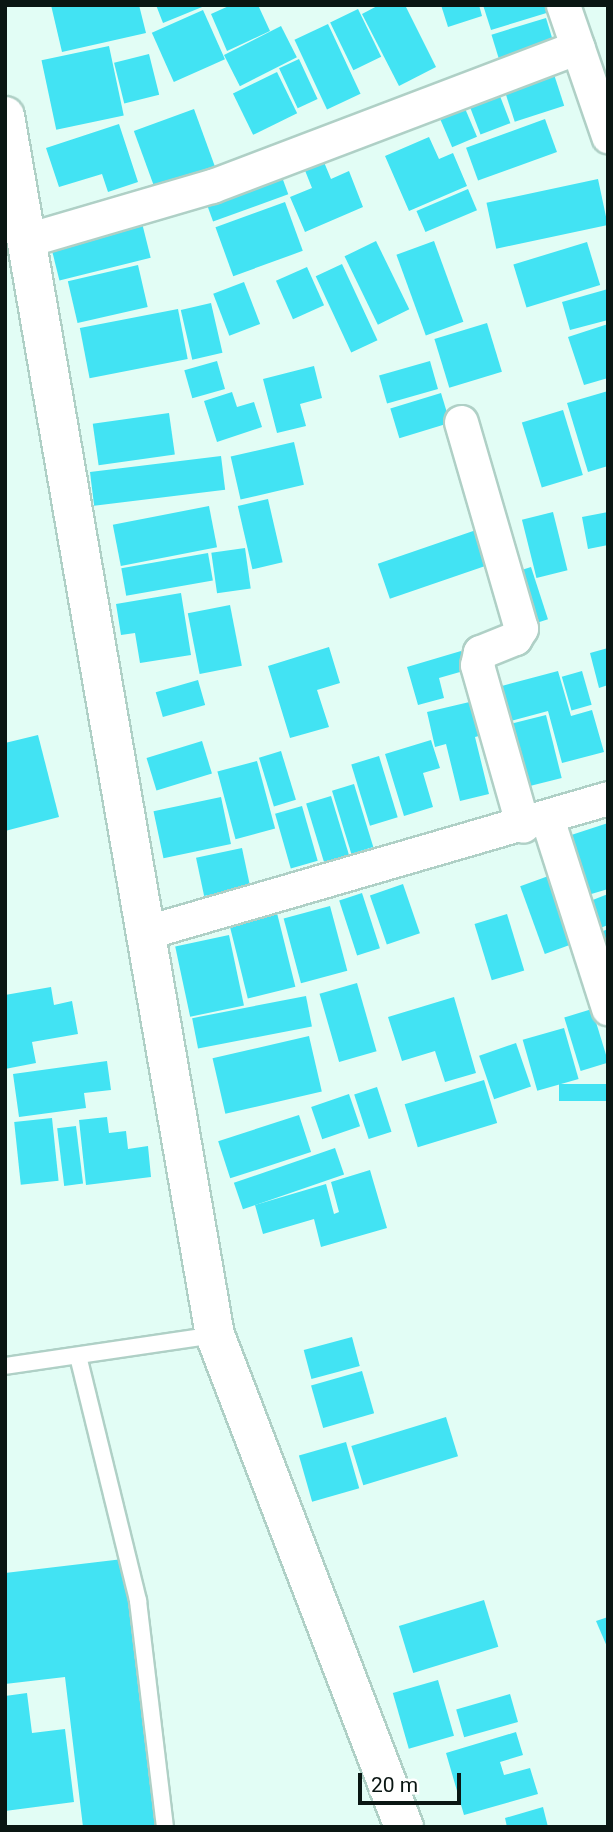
<!DOCTYPE html>
<html>
<head>
<meta charset="utf-8">
<style>
	body { margin:0 }
	#map { position:relative; width:613px; height:1832px; overflow:hidden; background:#e2fdf5; font-family:Roboto,sans-serif }
	div>[style] { position:absolute }
	.building>* { inset:0; background:#42e3f3; transform-origin:0 0 }
	.roads { filter:drop-shadow(2px 0 #afd0c6) drop-shadow(-2px 0 #afd0c6) drop-shadow(0 2px #afd0c6) drop-shadow(0 -2px #afd0c6) }
	.service>* { height:16px; margin:-8px; padding:0 8px; transform-origin:8px; border-radius:8px; background:#fff }
	.minor>* { height:33px; margin:-16.5px; padding:0 16.5px; transform-origin:16.5px; border-radius:16.5px; background:#fff }
	.tertiary>* { height:38px; margin:-19px; padding:0 19px; transform-origin:19px; border-radius:19px; background:#fff }
	span { translate:-50% -50%; white-space:nowrap; text-align:center; line-height:1.15; -webkit-text-stroke:6px #fff; paint-order:stroke }
	.frame { position:absolute; inset:0; border:7px solid #0a1613; pointer-events:none }
	.scale { position:absolute; left:358px; top:1773px; width:103px; height:32px; box-sizing:border-box; border:4px solid #0a1613; border-top:0; padding-left:9px; font-size:21px; line-height:24px; white-space:nowrap; color:#0a1613; -webkit-text-stroke:5px #fff; paint-order:stroke }
</style>
</head>
<body>
<div id="map">
	<div class="building">
		<div style="clip-path:polygon(51px 5px,139px 5px,146px 33px,62px 52px)"></div>
		<div style="clip-path:polygon(156px 5px,207px 5px,163px 23px)"></div>
		<div style="clip-path:polygon(231px 5px,258px 5px,270px 31px,227px 51px,211px 14px)"></div>
		<div style="clip-path:polygon(379px 5px,405px 5px,436px 67px,399px 86px,362px 14px)"></div>
		<div style="clip-path:polygon(441px 5px,479px 5px,482px 16px,448px 27px)"></div>
		<div style="clip-path:polygon(483px 5px,551px 5px,553px 11px,491px 30px)"></div>
		<div style="left:358px;top:9px;width:53px;height:31px;rotate:64deg"></div>
		<div style="left:203px;top:10px;width:54px;height:56px;rotate:66deg"></div>
		<div style="left:546px;top:18px;width:27px;height:57px;rotate:73deg"></div>
		<div style="left:328px;top:24px;width:77px;height:37px;rotate:65deg"></div>
		<div style="left:281px;top:26px;width:35px;height:64px;rotate:63deg"></div>
		<div style="left:109px;top:46px;width:71px;height:69px;rotate:78deg"></div>
		<div style="left:149px;top:54px;width:42px;height:36px;rotate:76deg"></div>
		<div style="left:299px;top:59px;width:44px;height:22px;rotate:65deg"></div>
		<div style="left:550px;top:62px;width:46px;height:52px;rotate:72deg"></div>
		<div style="left:277px;top:72px;width:46px;height:49px;rotate:64deg"></div>
		<div style="left:495px;top:83px;width:43px;height:32px;rotate:69deg"></div>
		<div style="left:461px;top:99px;width:41px;height:27px;rotate:67deg"></div>
		<div style="left:194px;top:109px;width:63px;height:64px;rotate:70deg"></div>
		<div style="left:545px;top:119px;width:35px;height:84px;rotate:70deg"></div>
		<div style="clip-path:polygon(119px 124px,138px 182px,108px 192px,102px 174px,59px 187px,46px 148px)"></div>
		<div style="clip-path:polygon(429px 137px,439px 159px,453px 153px,467px 186px,409px 211px,385px 156px)"></div>
		<div style="clip-path:polygon(319px 150px,331px 179px,349px 171px,363px 207px,305px 232px,290px 197px,312px 188px,300px 158px)"></div>
		<div style="left:278px;top:166px;width:30px;height:80px;rotate:70deg"></div>
		<div style="left:598px;top:179px;width:47px;height:114px;rotate:78deg"></div>
		<div style="left:468px;top:189px;width:23px;height:56px;rotate:67deg"></div>
		<div style="left:285px;top:202px;width:52px;height:74px;rotate:70deg"></div>
		<div style="left:141px;top:219px;width:40px;height:94px;rotate:76deg"></div>
		<div style="left:376px;top:241px;width:76px;height:35px;rotate:64deg"></div>
		<div style="left:434px;top:241px;width:86px;height:40px;rotate:70deg"></div>
		<div style="left:587px;top:242px;width:45px;height:77px;rotate:73deg"></div>
		<div style="left:342px;top:264px;width:84px;height:29px;rotate:65deg"></div>
		<div style="left:138px;top:265px;width:43px;height:72px;rotate:77deg"></div>
		<div style="left:307px;top:267px;width:42px;height:34px;rotate:66deg"></div>
		<div style="left:244px;top:282px;width:45px;height:33px;rotate:69deg"></div>
		<div style="clip-path:polygon(608px 289px,608px 320px,570px 330px,562px 302px)"></div>
		<div style="left:211px;top:303px;width:51px;height:31px;rotate:77deg"></div>
		<div style="left:178px;top:309px;width:51px;height:100px;rotate:79deg"></div>
		<div style="left:487px;top:323px;width:51px;height:55px;rotate:73deg"></div>
		<div style="clip-path:polygon(608px 324px,608px 378px,584px 385px,568px 337px)"></div>
		<div style="left:217px;top:361px;width:29px;height:34px;rotate:74deg"></div>
		<div style="left:430px;top:361px;width:29px;height:53px;rotate:74deg"></div>
		<div style="clip-path:polygon(314px 366px,322px 398px,300px 404px,306px 426px,277px 433px,263px 379px)"></div>
		<div style="clip-path:polygon(608px 391px,608px 466px,588px 472px,567px 403px)"></div>
		<div style="clip-path:polygon(232px 392px,237px 407px,254px 402px,262px 427px,217px 442px,204px 401px)"></div>
		<div style="left:441px;top:393px;width:31px;height:53px;rotate:73deg"></div>
		<div style="left:563px;top:410px;width:68px;height:43px;rotate:73deg"></div>
		<div style="left:169px;top:413px;width:42px;height:77px;rotate:82deg"></div>
		<div style="left:294px;top:442px;width:44px;height:65px;rotate:77deg"></div>
		<div style="left:221px;top:456px;width:34px;height:132px;rotate:83deg"></div>
		<div style="left:268px;top:499px;width:65px;height:31px;rotate:77deg"></div>
		<div style="left:209px;top:506px;width:42px;height:98px;rotate:79deg"></div>
		<div style="left:553px;top:512px;width:60px;height:32px;rotate:76deg"></div>
		<div style="clip-path:polygon(608px 512px,608px 545px,588px 549px,582px 517px)"></div>
		<div style="left:479px;top:529px;width:37px;height:107px;rotate:71deg"></div>
		<div style="left:245px;top:548px;width:41px;height:34px;rotate:82deg"></div>
		<div style="left:208px;top:553px;width:28px;height:88px;rotate:80deg"></div>
		<div style="left:531px;top:567px;width:55px;height:22px;rotate:72deg"></div>
		<div style="clip-path:polygon(181px 593px,191px 655px,140px 663px,135px 633px,121px 635px,116px 604px)"></div>
		<div style="left:230px;top:605px;width:62px;height:43px;rotate:79deg"></div>
		<div style="clip-path:polygon(329px 647px,340px 683px,317px 690px,329px 727px,290px 738px,268px 666px)"></div>
		<div style="clip-path:polygon(608px 648px,608px 685px,599px 688px,590px 653px)"></div>
		<div style="clip-path:polygon(461px 651px,467px 670px,439px 678px,444px 698px,418px 705px,407px 667px)"></div>
		<div style="clip-path:polygon(558px 671px,571px 716px,592px 710px,604px 752px,562px 763px,548px 711px,507px 722px,498px 687px)"></div>
		<div style="left:582px;top:671px;width:35px;height:21px;rotate:74deg"></div>
		<div style="left:198px;top:680px;width:26px;height:44px;rotate:74deg"></div>
		<div style="clip-path:polygon(478px 700px,487px 734px,475px 737px,489px 794px,460px 801px,446px 744px,435px 747px,427px 712px)"></div>
		<div style="left:546px;top:715px;width:65px;height:40px;rotate:76deg"></div>
		<div style="clip-path:polygon(38px 735px,59px 817px,5px 831px,5px 743px)"></div>
		<div style="clip-path:polygon(431px 740px,440px 768px,423px 773px,433px 807px,404px 816px,385px 754px)"></div>
		<div style="left:202px;top:741px;width:34px;height:58px;rotate:73deg"></div>
		<div style="left:281px;top:751px;width:51px;height:23px;rotate:73deg"></div>
		<div style="left:379px;top:756px;width:64px;height:29px;rotate:73deg"></div>
		<div style="left:257px;top:761px;width:70px;height:41px;rotate:75deg"></div>
		<div style="left:354px;top:784px;width:66px;height:23px;rotate:73deg"></div>
		<div style="left:331px;top:796px;width:65px;height:26px;rotate:73deg"></div>
		<div style="left:221px;top:797px;width:48px;height:69px;rotate:78deg"></div>
		<div style="left:302px;top:806px;width:57px;height:28px;rotate:74deg"></div>
		<div style="clip-path:polygon(608px 823px,608px 889px,578px 898px,559px 839px)"></div>
		<div style="left:242px;top:848px;width:39px;height:47px;rotate:78deg"></div>
		<div style="left:554px;top:874px;width:72px;height:36px;rotate:70deg"></div>
		<div style="left:403px;top:884px;width:52px;height:35px;rotate:71deg"></div>
		<div style="left:362px;top:893px;width:58px;height:24px;rotate:72deg"></div>
		<div style="clip-path:polygon(608px 894px,608px 925px,595px 930px,585px 903px)"></div>
		<div style="left:330px;top:906px;width:67px;height:48px;rotate:75deg"></div>
		<div style="left:277px;top:913px;width:76px;height:49px;rotate:76deg"></div>
		<div style="left:507px;top:914px;width:59px;height:34px;rotate:73deg"></div>
		<div style="clip-path:polygon(608px 929px,608px 966px,596px 934px)"></div>
		<div style="left:229px;top:935px;width:72px;height:55px;rotate:78deg"></div>
		<div style="left:357px;top:983px;width:71px;height:39px;rotate:74deg"></div>
		<div style="clip-path:polygon(51px 987px,54px 1005px,72px 1001px,78px 1034px,32px 1042px,36px 1063px,5px 1069px,5px 995px)"></div>
		<div style="left:306px;top:996px;width:31px;height:116px;rotate:79deg"></div>
		<div style="clip-path:polygon(454px 997px,476px 1073px,445px 1082px,435px 1051px,402px 1061px,388px 1017px)"></div>
		<div style="left:592px;top:1009px;width:56px;height:29px;rotate:73deg"></div>
		<div style="left:564px;top:1028px;width:53px;height:43px;rotate:74deg"></div>
		<div style="left:309px;top:1036px;width:57px;height:99px;rotate:77deg"></div>
		<div style="left:516px;top:1043px;width:46px;height:39px;rotate:71deg"></div>
		<div style="clip-path:polygon(107px 1061px,111px 1090px,84px 1093px,86px 1108px,19px 1117px,13px 1074px)"></div>
		<div style="left:484px;top:1080px;width:45px;height:83px;rotate:73deg"></div>
		<div style="left:608px;top:1084px;width:17px;height:49px;rotate:90deg"></div>
		<div style="left:377px;top:1087px;width:47px;height:24px;rotate:72deg"></div>
		<div style="left:349px;top:1094px;width:34px;height:40px;rotate:71deg"></div>
		<div style="left:299px;top:1115px;width:39px;height:85px;rotate:72deg"></div>
		<div style="clip-path:polygon(107px 1117px,109px 1133px,126px 1131px,128px 1149px,148px 1146px,151px 1177px,86px 1185px,79px 1120px)"></div>
		<div style="left:52px;top:1118px;width:63px;height:38px;rotate:84deg"></div>
		<div style="left:76px;top:1126px;width:58px;height:19px;rotate:83deg"></div>
		<div style="left:335px;top:1148px;width:28px;height:107px;rotate:71deg"></div>
		<div style="clip-path:polygon(370px 1170px,387px 1228px,321px 1247px,314px 1219px,263px 1234px,255px 1205px,326px 1184px,334px 1214px,339px 1212px,331px 1182px)"></div>
		<div style="left:352px;top:1337px;width:30px;height:50px;rotate:75deg"></div>
		<div style="left:362px;top:1371px;width:44px;height:53px;rotate:74deg"></div>
		<div style="left:446px;top:1417px;width:41px;height:99px;rotate:73deg"></div>
		<div style="left:346px;top:1442px;width:48px;height:49px;rotate:74deg"></div>
		<div style="clip-path:polygon(123px 1559px,155px 1827px,83px 1827px,65px 1677px,5px 1684px,5px 1573px)"></div>
		<div style="left:484px;top:1600px;width:49px;height:89px;rotate:73deg"></div>
		<div style="clip-path:polygon(608px 1617px,608px 1649px,596px 1621px)"></div>
		<div style="left:438px;top:1680px;width:58px;height:47px;rotate:74deg"></div>
		<div style="clip-path:polygon(27px 1693px,32px 1733px,65px 1729px,74px 1802px,5px 1811px,5px 1696px)"></div>
		<div style="left:510px;top:1694px;width:29px;height:56px;rotate:74deg"></div>
		<div style="clip-path:polygon(516px 1732px,523px 1755px,500px 1762px,504px 1775px,530px 1768px,538px 1794px,464px 1815px,446px 1753px)"></div>
		<div style="clip-path:polygon(543px 1807px,548px 1827px,507px 1827px,505px 1818px)"></div>
	</div>
	<div class="roads">
		<div class="service">
			<div style="left:79px;top:1360px;width:248px;rotate:76.2deg"></div>
			<div style="left:138px;top:1601px;width:228px;rotate:83.2deg"></div>
			<div style="left:5px;top:1366px;width:212px;rotate:-8.4deg"></div>
		</div>
		<div class="minor">
			<div style="left:563px;top:5px;width:139px;rotate:71deg"></div>
			<div style="left:27px;top:240px;width:193px;rotate:-16.3deg"></div>
			<div style="left:212px;top:186px;width:391px;rotate:-20.8deg"></div>
			<div style="left:461px;top:422px;width:215px;rotate:73.8deg"></div>
			<div style="left:521px;top:628px;width:12px;rotate:121deg"></div>
			<div style="left:515px;top:638px;width:38px;rotate:158deg"></div>
			<div style="left:480px;top:652px;width:13px;rotate:103deg"></div>
			<div style="left:477px;top:665px;width:167px;rotate:74.1deg"></div>
			<div style="left:547px;top:818px;width:200px;rotate:72.2deg"></div>
			<div style="left:147px;top:932px;width:480px;rotate:-16.2deg"></div>
		</div>
		<div class="tertiary">
			<div style="left:5px;top:116px;width:1237px;rotate:80.23deg"></div>
			<div style="left:215px;top:1335px;width:527px;rotate:68.99deg"></div>
		</div>
	</div>
	<div class="frame"></div>
	<div class="scale">20 m</div>
</div>
</body>
</html>
